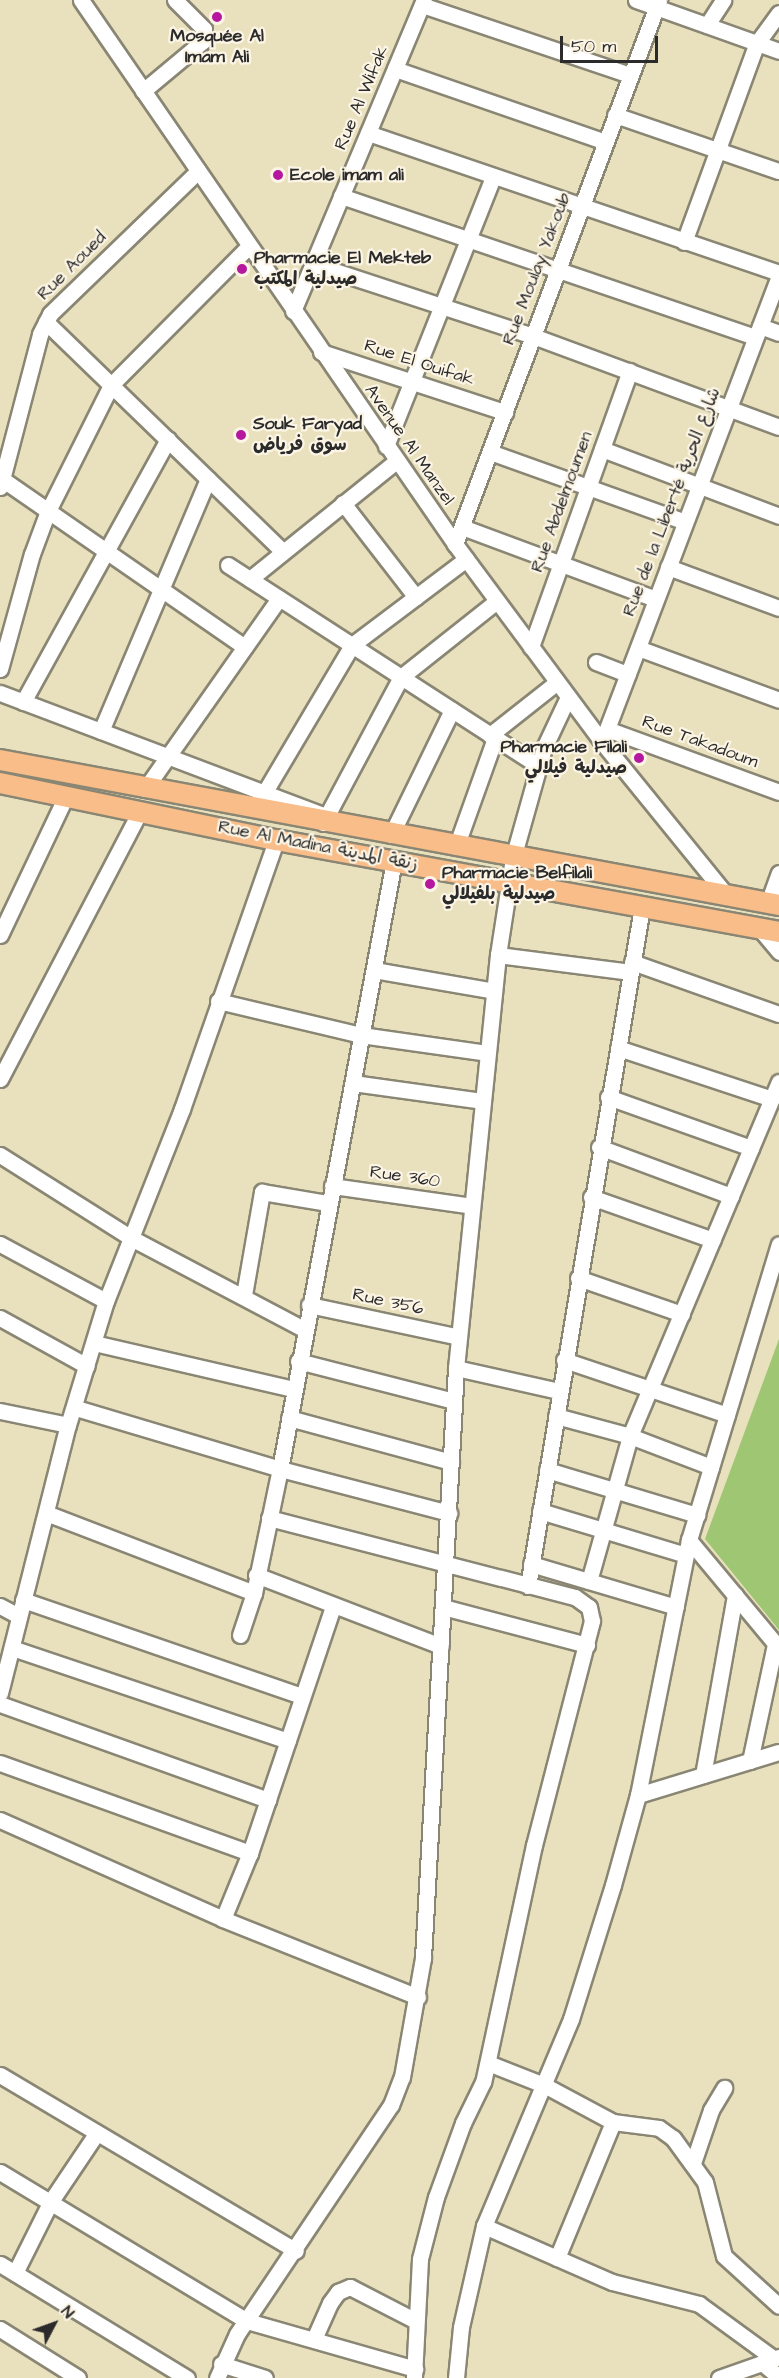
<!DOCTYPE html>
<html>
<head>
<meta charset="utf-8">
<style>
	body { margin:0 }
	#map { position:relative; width:779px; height:2378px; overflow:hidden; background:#e9e1bd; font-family:"Architects Daughter","Playpen Sans Arabic",sans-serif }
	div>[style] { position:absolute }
	.green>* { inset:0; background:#9fc773 }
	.roads { filter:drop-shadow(2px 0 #8a8674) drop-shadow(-2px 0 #8a8674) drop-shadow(0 2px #8a8674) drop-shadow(0 -2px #8a8674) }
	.minor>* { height:15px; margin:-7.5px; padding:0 7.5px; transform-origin:7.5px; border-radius:7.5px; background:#fff }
	.major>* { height:20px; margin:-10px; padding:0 10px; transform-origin:10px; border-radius:10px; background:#f8bd89 }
	.dots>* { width:16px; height:16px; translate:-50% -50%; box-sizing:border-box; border:3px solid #fcf5e5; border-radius:50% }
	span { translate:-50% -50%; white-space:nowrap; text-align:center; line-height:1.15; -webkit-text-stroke:4.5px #fcf5e5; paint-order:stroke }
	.poi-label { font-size:18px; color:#2b2b2b; font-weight:700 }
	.left { translate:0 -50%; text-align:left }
	.right { translate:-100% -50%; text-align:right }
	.street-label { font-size:18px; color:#2b2b2b }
	.north { position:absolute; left:24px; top:2294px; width:60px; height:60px; -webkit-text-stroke:4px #fcf5e5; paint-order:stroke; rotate:49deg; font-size:16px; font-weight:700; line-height:24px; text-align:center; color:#2b2b2b }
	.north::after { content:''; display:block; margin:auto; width:21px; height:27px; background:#2b2b2b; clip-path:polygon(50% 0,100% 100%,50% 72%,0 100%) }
	.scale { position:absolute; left:560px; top:36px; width:98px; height:27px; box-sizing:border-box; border:3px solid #2b2b2b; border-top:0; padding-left:8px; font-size:18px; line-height:21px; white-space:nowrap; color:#2b2b2b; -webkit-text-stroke:4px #fcf5e5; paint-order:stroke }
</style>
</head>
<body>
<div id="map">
	<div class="green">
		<div style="clip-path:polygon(779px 1339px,779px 1630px,705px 1539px)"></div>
	</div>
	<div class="roads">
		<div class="minor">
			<div style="left:81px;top:0;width:660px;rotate:55.49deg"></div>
			<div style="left:455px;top:544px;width:247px;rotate:53.4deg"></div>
			<div style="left:602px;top:742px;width:198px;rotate:50.9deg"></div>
			<div style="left:636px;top:0;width:152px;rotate:19.6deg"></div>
			<div style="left:422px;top:5px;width:219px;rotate:18.6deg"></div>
			<div style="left:707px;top:25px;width:30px;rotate:-57deg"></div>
			<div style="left:395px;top:69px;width:223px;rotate:19.1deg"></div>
			<div style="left:143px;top:91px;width:78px;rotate:-39.8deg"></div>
			<div style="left:203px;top:41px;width:12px;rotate:-85deg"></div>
			<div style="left:204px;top:29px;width:41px;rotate:-135deg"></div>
			<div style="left:615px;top:115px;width:173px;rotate:18.9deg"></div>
			<div style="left:368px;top:133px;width:434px;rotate:18.8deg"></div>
			<div style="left:341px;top:196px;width:437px;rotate:18.8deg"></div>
			<div style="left:684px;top:242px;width:212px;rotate:-69.9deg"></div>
			<div style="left:757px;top:43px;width:37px;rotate:-54deg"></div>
			<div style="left:313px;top:264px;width:231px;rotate:18.1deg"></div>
			<div style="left:533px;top:336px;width:262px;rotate:20.3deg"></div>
			<div style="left:293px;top:311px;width:337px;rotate:-67.2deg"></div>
			<div style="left:46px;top:322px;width:330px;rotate:44.1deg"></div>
			<div style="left:760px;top:326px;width:20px;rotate:20deg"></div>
			<div style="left:321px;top:352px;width:194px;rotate:18.1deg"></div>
			<div style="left:386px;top:446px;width:289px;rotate:-68.3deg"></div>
			<div style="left:602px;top:449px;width:189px;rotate:20.7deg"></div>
			<div style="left:490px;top:452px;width:207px;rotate:19.7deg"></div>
			<div style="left:2px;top:479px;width:295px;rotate:34.7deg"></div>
			<div style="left:0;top:487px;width:158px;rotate:-75.3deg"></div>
			<div style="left:40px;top:334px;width:22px;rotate:-63deg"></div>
			<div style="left:50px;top:314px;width:206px;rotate:-44deg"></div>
			<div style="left:343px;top:503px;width:119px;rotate:52.2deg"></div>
			<div style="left:462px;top:527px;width:207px;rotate:20.4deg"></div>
			<div style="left:455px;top:544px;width:581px;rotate:-69.44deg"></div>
			<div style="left:228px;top:565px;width:370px;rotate:32.9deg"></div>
			<div style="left:668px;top:567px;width:118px;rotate:20.3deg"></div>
			<div style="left:250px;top:579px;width:188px;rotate:-38.9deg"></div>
			<div style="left:531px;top:647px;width:293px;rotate:-70.3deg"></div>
			<div style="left:638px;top:648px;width:150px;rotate:20.2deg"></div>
			<div style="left:596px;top:662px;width:34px;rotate:21deg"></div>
			<div style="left:0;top:669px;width:119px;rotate:-74.5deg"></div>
			<div style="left:32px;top:554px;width:46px;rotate:-69.6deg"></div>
			<div style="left:48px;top:511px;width:141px;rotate:-63.4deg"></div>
			<div style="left:111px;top:385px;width:196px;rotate:-45.2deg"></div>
			<div style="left:0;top:693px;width:345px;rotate:20.7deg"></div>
			<div style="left:23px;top:702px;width:300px;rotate:-61.1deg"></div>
			<div style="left:607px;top:729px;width:183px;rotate:20.1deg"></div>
			<div style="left:101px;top:731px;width:274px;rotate:-67deg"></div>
			<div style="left:490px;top:735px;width:85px;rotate:-38.3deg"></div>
			<div style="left:602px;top:742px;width:499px;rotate:-69.2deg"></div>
			<div style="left:145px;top:789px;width:233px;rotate:-54.9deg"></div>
			<div style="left:260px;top:800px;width:180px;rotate:-59.3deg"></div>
			<div style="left:352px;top:645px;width:143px;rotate:-37deg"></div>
			<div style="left:323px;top:823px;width:166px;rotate:-61.9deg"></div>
			<div style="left:401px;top:677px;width:122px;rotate:-38.4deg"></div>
			<div style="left:391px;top:835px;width:139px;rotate:-64deg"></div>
			<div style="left:456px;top:847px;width:116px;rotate:-70.3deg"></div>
			<div style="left:768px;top:903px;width:32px;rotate:-70deg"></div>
			<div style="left:760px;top:929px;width:30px;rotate:50deg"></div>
			<div style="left:0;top:935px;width:154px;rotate:-64.6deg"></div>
			<div style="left:498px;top:955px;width:134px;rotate:7.3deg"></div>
			<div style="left:632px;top:962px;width:156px;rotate:19.5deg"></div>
			<div style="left:374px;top:970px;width:122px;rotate:9.9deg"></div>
			<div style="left:218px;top:1001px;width:147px;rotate:13.4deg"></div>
			<div style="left:361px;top:1035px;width:127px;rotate:8.1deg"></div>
			<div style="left:618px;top:1048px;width:162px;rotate:18.3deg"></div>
			<div style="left:0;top:1079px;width:302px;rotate:-62.4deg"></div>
			<div style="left:353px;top:1083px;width:130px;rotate:7.9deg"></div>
			<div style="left:608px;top:1097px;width:152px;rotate:19.6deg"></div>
			<div style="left:599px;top:1147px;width:141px;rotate:20.4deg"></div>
			<div style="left:0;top:1155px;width:157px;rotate:32.3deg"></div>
			<div style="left:133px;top:1239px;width:193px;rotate:27.8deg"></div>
			<div style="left:332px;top:1186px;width:141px;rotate:8.1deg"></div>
			<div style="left:591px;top:1197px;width:129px;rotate:19.4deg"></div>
			<div style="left:0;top:1244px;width:120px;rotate:28.3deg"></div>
			<div style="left:578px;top:1278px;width:110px;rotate:19.1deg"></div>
			<div style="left:244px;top:1295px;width:105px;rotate:-80.1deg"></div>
			<div style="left:262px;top:1192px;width:67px;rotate:9.5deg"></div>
			<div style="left:309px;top:1305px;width:153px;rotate:12deg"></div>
			<div style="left:0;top:1318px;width:99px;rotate:28.9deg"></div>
			<div style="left:94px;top:1343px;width:204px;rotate:13deg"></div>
			<div style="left:564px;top:1360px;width:172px;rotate:18.6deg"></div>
			<div style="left:298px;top:1361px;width:161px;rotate:14.4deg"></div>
			<div style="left:456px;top:1368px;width:106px;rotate:12.6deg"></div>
			<div style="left:76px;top:1408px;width:213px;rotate:16.6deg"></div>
			<div style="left:280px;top:1469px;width:175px;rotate:14.6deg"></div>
			<div style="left:0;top:1411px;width:69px;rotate:11.6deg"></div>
			<div style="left:556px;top:1416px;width:77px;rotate:15.1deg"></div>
			<div style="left:630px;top:1436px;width:87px;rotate:20.9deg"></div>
			<div style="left:289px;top:1418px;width:168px;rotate:15.2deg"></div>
			<div style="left:547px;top:1470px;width:157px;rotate:16.7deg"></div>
			<div style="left:540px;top:1511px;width:152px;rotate:16.8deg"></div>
			<div style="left:46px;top:1513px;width:223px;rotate:21deg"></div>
			<div style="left:269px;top:1518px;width:316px;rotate:14.5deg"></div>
			<div style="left:575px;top:1597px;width:17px;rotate:36deg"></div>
			<div style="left:589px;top:1607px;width:14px;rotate:78deg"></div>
			<div style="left:592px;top:1621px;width:231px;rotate:104.5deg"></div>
			<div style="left:534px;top:1845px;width:242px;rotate:102.1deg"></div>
			<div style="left:483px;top:2082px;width:46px;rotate:116deg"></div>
			<div style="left:463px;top:2123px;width:79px;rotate:110deg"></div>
			<div style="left:436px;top:2197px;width:64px;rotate:104.5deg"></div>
			<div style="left:420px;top:2259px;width:119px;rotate:92.9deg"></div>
			<div style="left:689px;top:1540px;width:141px;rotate:50.2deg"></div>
			<div style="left:531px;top:1564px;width:151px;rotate:16.5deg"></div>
			<div style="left:256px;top:1575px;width:198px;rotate:21deg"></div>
			<div style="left:589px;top:1581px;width:151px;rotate:-74.2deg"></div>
			<div style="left:630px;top:1436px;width:384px;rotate:-67.2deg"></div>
			<div style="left:528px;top:1586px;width:689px;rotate:-80.47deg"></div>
			<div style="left:23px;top:1600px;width:295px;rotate:19deg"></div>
			<div style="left:0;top:1606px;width:21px;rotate:28deg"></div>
			<div style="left:443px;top:1607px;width:149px;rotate:14.8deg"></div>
			<div style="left:240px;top:1635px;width:44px;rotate:-71.6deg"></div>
			<div style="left:254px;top:1593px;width:127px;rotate:-78.2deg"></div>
			<div style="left:280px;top:1469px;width:619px;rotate:-79.38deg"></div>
			<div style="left:12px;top:1648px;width:291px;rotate:18.6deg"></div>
			<div style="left:0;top:1693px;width:276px;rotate:-75.8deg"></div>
			<div style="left:68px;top:1425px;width:130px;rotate:-73deg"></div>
			<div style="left:106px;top:1301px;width:206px;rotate:-68.4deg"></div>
			<div style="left:182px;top:1109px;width:285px;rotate:-70.7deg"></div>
			<div style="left:0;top:1704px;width:285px;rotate:19.7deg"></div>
			<div style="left:750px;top:1761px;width:120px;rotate:-77.9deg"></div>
			<div style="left:0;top:1763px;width:266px;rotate:19.8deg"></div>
			<div style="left:703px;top:1775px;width:183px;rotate:-79.9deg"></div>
			<div style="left:638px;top:1795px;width:147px;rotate:-17deg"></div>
			<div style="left:0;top:1820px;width:244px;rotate:23.9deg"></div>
			<div style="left:223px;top:1919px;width:210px;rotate:21.8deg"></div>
			<div style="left:223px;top:1919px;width:71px;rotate:-67.8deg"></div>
			<div style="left:250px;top:1853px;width:261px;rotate:-71.4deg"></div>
			<div style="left:488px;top:2063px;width:60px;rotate:21.4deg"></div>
			<div style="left:544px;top:2085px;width:78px;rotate:28.2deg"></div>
			<div style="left:613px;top:2122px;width:46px;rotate:7.4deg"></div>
			<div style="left:659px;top:2128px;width:17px;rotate:36deg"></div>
			<div style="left:673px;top:2138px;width:54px;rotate:54deg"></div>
			<div style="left:705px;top:2182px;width:76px;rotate:75.6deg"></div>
			<div style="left:724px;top:2256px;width:74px;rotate:42.3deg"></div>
			<div style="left:0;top:2075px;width:344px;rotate:30.7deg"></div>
			<div style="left:693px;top:2163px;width:56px;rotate:-71.2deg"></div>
			<div style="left:711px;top:2110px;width:26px;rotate:-59deg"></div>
			<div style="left:0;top:2172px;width:288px;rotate:31.1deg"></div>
			<div style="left:247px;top:2321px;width:175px;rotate:15.9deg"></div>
			<div style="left:484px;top:2226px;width:140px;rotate:23.6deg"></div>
			<div style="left:612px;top:2282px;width:90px;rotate:14.2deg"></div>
			<div style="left:699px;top:2304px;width:92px;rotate:36.1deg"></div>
			<div style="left:557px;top:2258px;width:147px;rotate:-67.6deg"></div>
			<div style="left:0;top:2264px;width:219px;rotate:31.4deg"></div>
			<div style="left:15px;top:2273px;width:80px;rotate:-63.4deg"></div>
			<div style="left:51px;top:2201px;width:81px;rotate:-56.1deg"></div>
			<div style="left:0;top:2329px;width:92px;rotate:32.1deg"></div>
			<div style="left:314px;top:2339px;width:39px;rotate:-66deg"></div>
			<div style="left:330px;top:2303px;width:14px;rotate:-54deg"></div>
			<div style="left:338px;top:2292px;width:13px;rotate:-23deg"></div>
			<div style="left:350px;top:2287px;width:74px;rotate:27.3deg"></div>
			<div style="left:762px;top:2363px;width:22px;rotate:39deg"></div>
			<div style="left:221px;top:2364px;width:46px;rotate:17.7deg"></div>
			<div style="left:217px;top:2378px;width:48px;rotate:-65.6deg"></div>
			<div style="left:237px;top:2334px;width:276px;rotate:-56.1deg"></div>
			<div style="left:391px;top:2105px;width:30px;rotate:-69deg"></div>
			<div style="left:402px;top:2077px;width:121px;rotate:-80deg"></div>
			<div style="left:423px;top:1958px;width:591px;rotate:-86.8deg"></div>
			<div style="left:456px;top:1368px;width:415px;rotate:-84.2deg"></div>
			<div style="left:498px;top:955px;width:98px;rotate:-81.2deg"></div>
			<div style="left:513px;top:858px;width:114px;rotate:-74.3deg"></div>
			<div style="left:544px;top:748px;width:56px;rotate:-64.8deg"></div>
			<div style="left:456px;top:2378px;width:51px;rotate:-84.4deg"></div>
			<div style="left:461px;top:2327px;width:104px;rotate:-77.2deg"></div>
			<div style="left:484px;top:2226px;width:225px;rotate:-67.2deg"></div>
			<div style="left:571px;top:2019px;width:140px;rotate:-72.6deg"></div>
			<div style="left:613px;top:1885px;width:93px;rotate:-74.5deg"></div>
			<div style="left:638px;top:1795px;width:260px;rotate:-78.7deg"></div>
			<div style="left:689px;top:1540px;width:309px;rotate:-73.1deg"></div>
			<div style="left:719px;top:2378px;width:64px;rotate:-19.3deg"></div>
		</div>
		<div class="major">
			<div style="left:0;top:760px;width:792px;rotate:10.54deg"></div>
			<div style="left:0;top:783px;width:282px;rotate:11.7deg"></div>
			<div style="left:276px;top:840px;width:511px;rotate:10.36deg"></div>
		</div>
	</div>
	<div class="dots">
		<div style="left:217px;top:17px;background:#b5179e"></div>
		<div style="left:278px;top:175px;background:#b5179e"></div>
		<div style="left:242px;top:269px;background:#b5179e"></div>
		<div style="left:241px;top:435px;background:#b5179e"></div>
		<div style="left:639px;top:758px;background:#b5179e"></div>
		<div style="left:430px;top:884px;background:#b5179e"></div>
	</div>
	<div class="poi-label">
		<span style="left:217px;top:47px">Mosquée Al<br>Imam Ali</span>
		<span class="left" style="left:290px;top:175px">Ecole imam ali</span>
		<span class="left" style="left:254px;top:269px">Pharmacie El Mekteb<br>صيدلية المكتب</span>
		<span class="left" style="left:253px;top:435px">Souk Faryad<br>سوق فرياض</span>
		<span class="right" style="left:627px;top:758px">Pharmacie Filali<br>صيدلية فيلالي</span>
		<span class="left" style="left:442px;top:884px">Pharmacie Belfilali<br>صيدلية بلفيلالي</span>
	</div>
	<div class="street-label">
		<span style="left:362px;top:98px;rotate:-67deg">Rue Al Wifak</span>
		<span style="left:72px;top:266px;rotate:-45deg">Rue Aoued</span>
		<span style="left:537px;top:269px;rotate:-69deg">Rue Moulay Yakoub</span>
		<span style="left:419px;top:363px;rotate:18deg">Rue El Ouifak</span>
		<span style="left:409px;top:445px;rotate:55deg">Avenue Al Manzel</span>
		<span style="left:562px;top:502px;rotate:-70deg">Rue Abdelmoumen</span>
		<span style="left:672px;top:502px;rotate:-69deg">Rue de la Liberté شارع الحرية</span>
		<span style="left:700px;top:742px;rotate:20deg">Rue Takadoum</span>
		<span style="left:318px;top:846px;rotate:11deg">Rue Al Madina زنقة المدينة</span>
		<span style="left:405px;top:1177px;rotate:8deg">Rue 360</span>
		<span style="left:388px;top:1302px;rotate:12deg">Rue 356</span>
	</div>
	<div class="north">N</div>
	<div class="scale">50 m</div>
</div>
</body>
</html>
